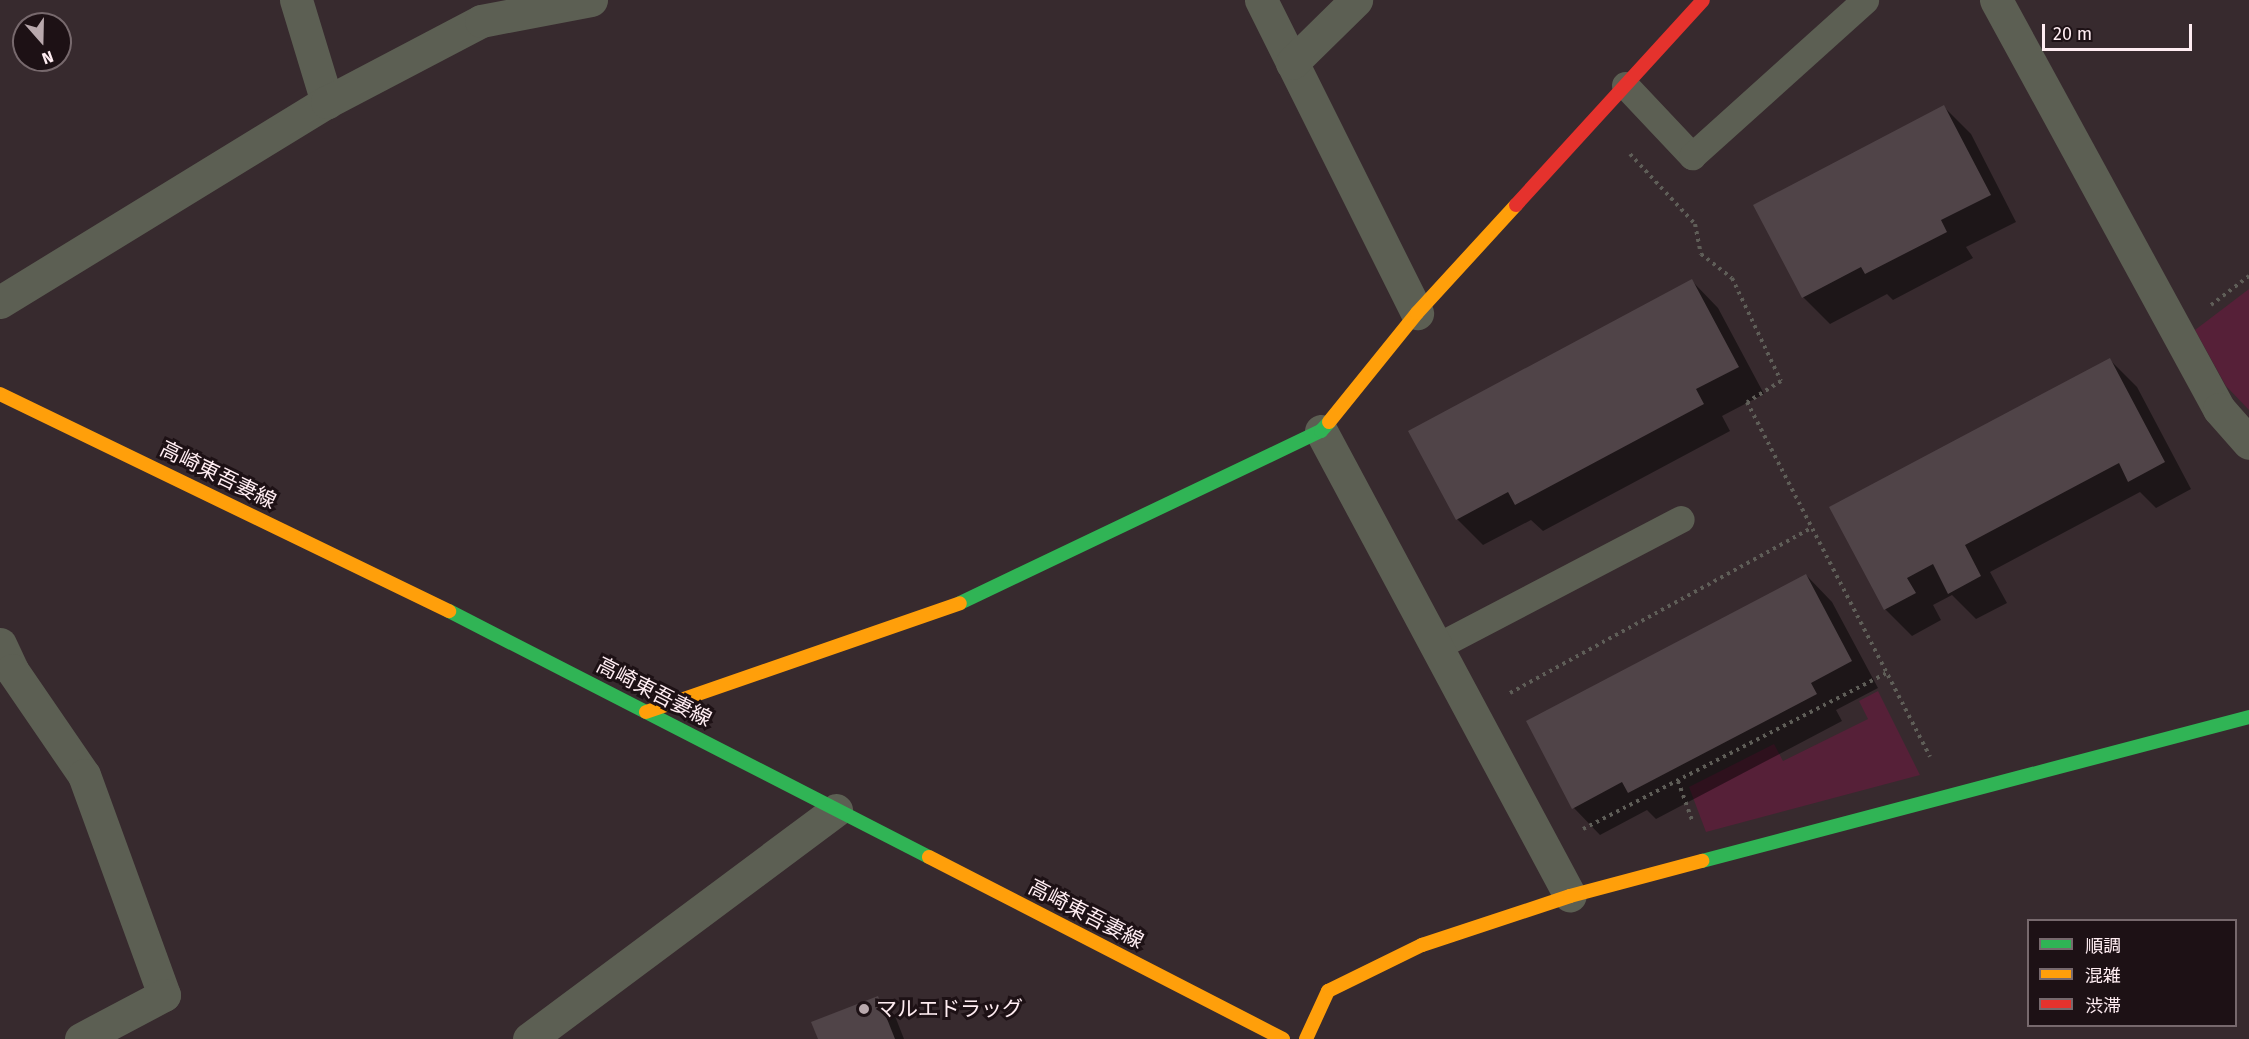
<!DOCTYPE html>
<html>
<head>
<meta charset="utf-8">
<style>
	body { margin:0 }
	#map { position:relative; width:2249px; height:1039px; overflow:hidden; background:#372a2e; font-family:"Fira Sans","Noto Sans JP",sans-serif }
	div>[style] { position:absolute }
	.green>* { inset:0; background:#562038 }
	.shadow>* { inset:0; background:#0007 }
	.building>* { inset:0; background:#504448 }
	.path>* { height:4px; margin-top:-2px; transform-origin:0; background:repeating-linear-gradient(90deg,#5f5e58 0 3px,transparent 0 7.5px) }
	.lane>* { height:27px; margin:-13.5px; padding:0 13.5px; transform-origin:13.5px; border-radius:13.5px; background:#5c5f53 }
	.street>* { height:33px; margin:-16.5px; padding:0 16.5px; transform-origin:16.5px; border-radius:16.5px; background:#5c5f53 }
	.fast>* { height:14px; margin:-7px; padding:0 7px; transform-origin:7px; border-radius:7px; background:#30b455 }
	.slow>* { height:14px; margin:-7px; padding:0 7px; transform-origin:7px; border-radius:7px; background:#ff9f0a }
	.jam>* { height:14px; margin:-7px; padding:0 7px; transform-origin:7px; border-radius:7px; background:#e5322d }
	.dots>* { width:16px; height:16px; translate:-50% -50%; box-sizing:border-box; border:3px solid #1d1115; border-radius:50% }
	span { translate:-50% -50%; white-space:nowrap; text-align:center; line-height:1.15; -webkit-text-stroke:6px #1d1115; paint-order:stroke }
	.street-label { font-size:21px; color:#ffedf2 }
	.poi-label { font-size:21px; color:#ffedf2 }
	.left { translate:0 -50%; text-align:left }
	.legend { position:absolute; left:2027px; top:919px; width:210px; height:108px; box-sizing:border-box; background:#1d1115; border:2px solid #77696d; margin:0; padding:8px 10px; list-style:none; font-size:18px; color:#ffedf2 }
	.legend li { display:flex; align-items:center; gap:12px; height:30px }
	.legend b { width:30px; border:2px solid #77696d }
	.north { position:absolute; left:12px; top:12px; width:60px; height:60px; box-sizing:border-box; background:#1d1115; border:2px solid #77696d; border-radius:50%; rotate:160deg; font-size:16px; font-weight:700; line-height:24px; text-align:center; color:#ffedf2 }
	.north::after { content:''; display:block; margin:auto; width:21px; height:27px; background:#b9a9ad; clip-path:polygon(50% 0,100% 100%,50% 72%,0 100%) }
	.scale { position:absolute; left:2042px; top:24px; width:150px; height:27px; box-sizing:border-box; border:3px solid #ffedf2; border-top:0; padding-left:8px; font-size:18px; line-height:21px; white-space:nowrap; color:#ffedf2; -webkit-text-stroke:4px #1d1115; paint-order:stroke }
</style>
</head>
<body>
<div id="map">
	<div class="green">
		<div style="clip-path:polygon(2249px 289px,2249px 410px,2226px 386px,2195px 330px)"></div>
		<div style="clip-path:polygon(1878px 691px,1920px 775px,1706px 832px,1689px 787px,1774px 744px,1783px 761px,1868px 719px,1859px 701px)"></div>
	</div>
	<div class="shadow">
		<div style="clip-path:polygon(1944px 107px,1971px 134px,2016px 222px,1966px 247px,1973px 258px,1893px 300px,1887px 294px,1830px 324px,1803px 297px)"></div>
		<div style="clip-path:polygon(1692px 281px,1718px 308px,1764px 394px,1722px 416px,1730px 431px,1543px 531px,1531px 520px,1483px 545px,1457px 519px)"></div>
		<div style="clip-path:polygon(2110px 360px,2137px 387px,2191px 489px,2156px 508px,2140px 492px,1990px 572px,2007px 603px,1976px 619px,1952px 595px,1933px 605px,1941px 620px,1912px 636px,1885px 609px,1831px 507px)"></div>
		<div style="clip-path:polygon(1806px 575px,1832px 602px,1878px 688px,1836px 710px,1842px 721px,1656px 819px,1647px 810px,1600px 835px,1574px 808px,1528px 722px)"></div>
		<div style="clip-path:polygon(877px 998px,895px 1016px,904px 1039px,819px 1039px)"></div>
	</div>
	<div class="building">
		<div style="clip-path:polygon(1944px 105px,1991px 195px,1941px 220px,1947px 232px,1865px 274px,1861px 267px,1802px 298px,1753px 205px)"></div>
		<div style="clip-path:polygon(1692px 279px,1739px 367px,1696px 389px,1704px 404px,1515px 505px,1508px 492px,1456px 520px,1408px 431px)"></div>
		<div style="clip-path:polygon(2110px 358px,2165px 462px,2128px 482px,2119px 463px,1965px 545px,1981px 576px,1948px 594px,1933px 564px,1907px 578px,1916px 593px,1884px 610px,1829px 507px)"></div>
		<div style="clip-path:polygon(1806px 574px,1852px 661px,1811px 683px,1817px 694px,1628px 793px,1622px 782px,1572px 809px,1526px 721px)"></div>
		<div style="clip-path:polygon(878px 996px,895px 1039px,818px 1039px,811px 1022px)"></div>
	</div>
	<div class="path">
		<div style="left:1630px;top:154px;width:96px;rotate:47.1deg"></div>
		<div style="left:1695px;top:224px;width:31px;rotate:79deg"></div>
		<div style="left:1701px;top:254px;width:39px;rotate:38deg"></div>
		<div style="left:1732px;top:278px;width:114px;rotate:64.6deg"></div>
		<div style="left:1781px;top:381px;width:40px;rotate:148deg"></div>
		<div style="left:1747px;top:402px;width:399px;rotate:62.7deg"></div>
		<div style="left:2211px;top:305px;width:48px;rotate:-37.3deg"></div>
		<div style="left:1510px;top:693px;width:344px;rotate:-28.7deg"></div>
		<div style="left:1678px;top:781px;width:41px;rotate:70.3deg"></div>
		<div style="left:1583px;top:829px;width:342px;rotate:-27.2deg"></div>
	</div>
	<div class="lane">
		<div style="left:1625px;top:85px;width:98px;rotate:46.7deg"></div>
		<div style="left:1692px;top:156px;width:233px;rotate:-42deg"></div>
		<div style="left:1436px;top:647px;width:276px;rotate:-27.6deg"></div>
	</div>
	<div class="street">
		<div style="left:296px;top:0;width:107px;rotate:73.1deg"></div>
		<div style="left:1261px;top:0;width:350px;rotate:63.5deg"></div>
		<div style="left:1996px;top:0;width:466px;rotate:61.4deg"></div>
		<div style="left:2219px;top:409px;width:45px;rotate:48.6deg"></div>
		<div style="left:1292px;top:63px;width:90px;rotate:-44.5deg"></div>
		<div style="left:0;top:302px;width:383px;rotate:-31.5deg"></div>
		<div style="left:327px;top:102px;width:174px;rotate:-27.7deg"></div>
		<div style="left:481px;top:21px;width:112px;rotate:-10.8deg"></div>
		<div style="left:1321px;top:431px;width:527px;rotate:61.83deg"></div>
		<div style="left:0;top:644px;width:29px;rotate:65deg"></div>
		<div style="left:12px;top:670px;width:127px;rotate:55.6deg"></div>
		<div style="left:84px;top:775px;width:234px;rotate:70deg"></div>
		<div style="left:164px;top:995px;width:94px;rotate:152.1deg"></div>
		<div style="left:529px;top:1039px;width:383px;rotate:-36.7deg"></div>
	</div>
	<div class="fast">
		<div style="left:960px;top:603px;width:400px;rotate:-25.5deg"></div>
		<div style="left:1321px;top:431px;width:12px;rotate:-48deg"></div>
		<div style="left:449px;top:611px;width:539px;rotate:27.14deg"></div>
		<div style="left:1702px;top:861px;width:566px;rotate:-14.75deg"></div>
	</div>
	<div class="slow">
		<div style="left:0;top:394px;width:499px;rotate:25.8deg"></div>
		<div style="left:1329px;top:422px;width:140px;rotate:-51.1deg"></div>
		<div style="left:1417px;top:313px;width:147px;rotate:-47.5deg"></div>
		<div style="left:646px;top:712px;width:332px;rotate:-19.1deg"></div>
		<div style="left:929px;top:857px;width:398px;rotate:27.2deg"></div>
		<div style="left:1306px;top:1039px;width:53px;rotate:-65.4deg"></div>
		<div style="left:1328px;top:991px;width:105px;rotate:-26.1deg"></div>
		<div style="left:1422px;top:945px;width:156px;rotate:-18.3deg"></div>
		<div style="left:1570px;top:896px;width:137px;rotate:-14.9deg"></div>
	</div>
	<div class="jam">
		<div style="left:1516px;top:205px;width:277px;rotate:-47.6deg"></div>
	</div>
	<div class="dots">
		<div style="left:864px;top:1009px;background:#b9a9ad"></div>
	</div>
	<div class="street-label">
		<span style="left:218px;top:475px;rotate:26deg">高崎東吾妻線</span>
		<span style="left:654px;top:692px;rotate:27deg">高崎東吾妻線</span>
		<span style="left:1086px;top:914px;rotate:27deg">高崎東吾妻線</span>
	</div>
	<div class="poi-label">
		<span class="left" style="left:876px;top:1009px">マルエドラッグ</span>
	</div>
	<ul class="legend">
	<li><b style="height:8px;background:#30b455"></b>順調</li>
	<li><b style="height:8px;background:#ff9f0a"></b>混雑</li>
	<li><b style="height:8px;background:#e5322d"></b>渋滞</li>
	</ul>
	<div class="north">N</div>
	<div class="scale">20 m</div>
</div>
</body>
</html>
